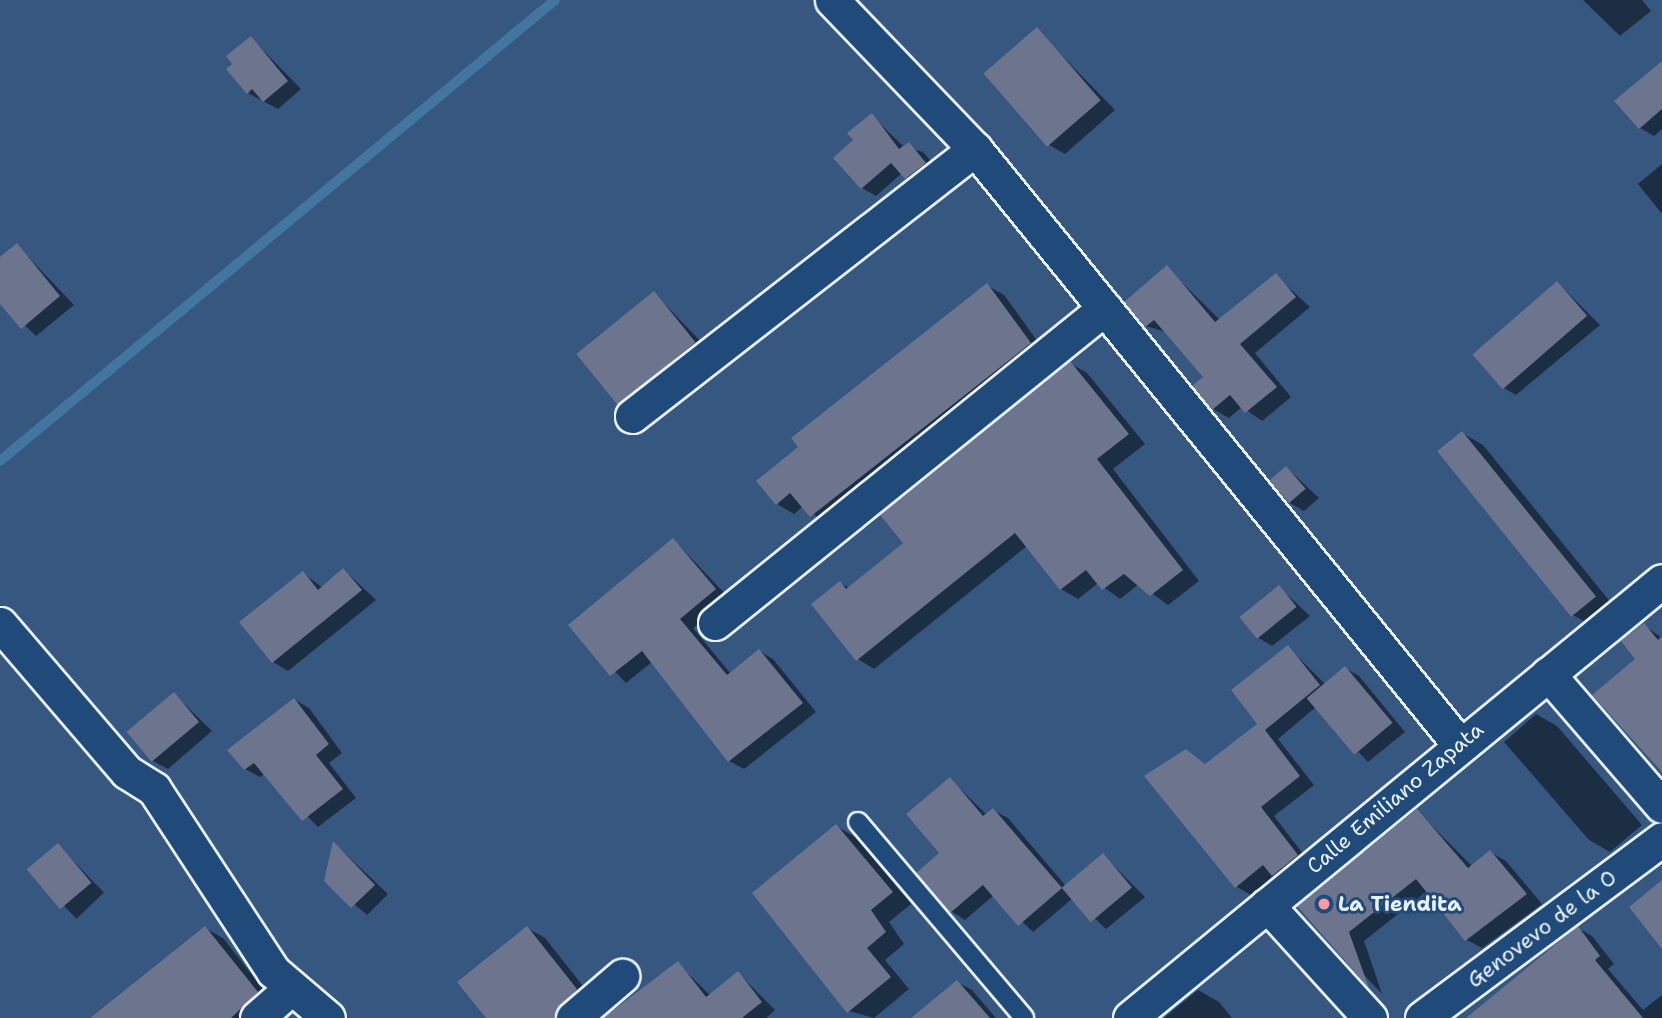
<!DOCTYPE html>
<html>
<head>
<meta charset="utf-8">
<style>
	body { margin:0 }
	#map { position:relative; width:1662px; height:1018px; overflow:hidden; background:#365780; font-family:"Shantell Sans",sans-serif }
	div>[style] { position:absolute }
	.shadow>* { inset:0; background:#0007; transform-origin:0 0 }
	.stream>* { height:10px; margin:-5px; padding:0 5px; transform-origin:5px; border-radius:5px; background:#42759f }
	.building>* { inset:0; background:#6c748e; transform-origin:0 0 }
	.roads { filter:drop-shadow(2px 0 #e8f1f8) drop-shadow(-2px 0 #e8f1f8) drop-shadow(0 2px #e8f1f8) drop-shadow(0 -2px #e8f1f8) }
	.service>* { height:18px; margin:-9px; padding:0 9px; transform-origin:9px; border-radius:9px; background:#1f4a7a }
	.minor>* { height:33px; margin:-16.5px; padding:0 16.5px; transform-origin:16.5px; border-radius:16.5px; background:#1f4a7a }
	.dots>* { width:19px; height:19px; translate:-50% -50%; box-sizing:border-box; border:4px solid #1f4a7a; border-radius:50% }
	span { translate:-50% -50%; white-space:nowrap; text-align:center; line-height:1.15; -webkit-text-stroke:6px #1f4a7a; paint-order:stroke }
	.street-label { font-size:21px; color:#e8f1f8 }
	.poi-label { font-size:21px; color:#e8f1f8; font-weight:700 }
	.left { translate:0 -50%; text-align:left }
</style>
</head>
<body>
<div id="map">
	<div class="shadow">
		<div style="clip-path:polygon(1583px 0,1642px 0,1651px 11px,1620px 36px)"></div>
		<div style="clip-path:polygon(1037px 30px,1115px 110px,1065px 154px,1049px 145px)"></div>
		<div style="clip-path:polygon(251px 38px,301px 89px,278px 109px,248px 93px)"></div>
		<div style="clip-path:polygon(1662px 70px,1662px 129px,1654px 136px,1640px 128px)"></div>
		<div style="clip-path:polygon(872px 116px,904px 147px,923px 152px,939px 171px,920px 186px,902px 173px,876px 196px,862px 188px,855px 140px)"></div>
		<div style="clip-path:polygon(1662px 164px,1662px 214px,1638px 184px)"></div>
		<div style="clip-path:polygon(17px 245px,74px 305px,36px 336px,0 301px,0 259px)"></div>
		<div style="clip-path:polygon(1167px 268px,1220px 320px,1276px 276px,1310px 307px,1255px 353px,1291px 397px,1262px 421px,1242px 407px,1229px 418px,1213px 409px,1195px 386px,1205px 377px,1166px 332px,1146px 326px)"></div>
		<div style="clip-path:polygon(1558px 283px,1600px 325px,1516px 395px,1502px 387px)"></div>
		<div style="clip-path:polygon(988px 286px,1004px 295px,1046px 353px,828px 525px,803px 506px,794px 514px,777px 504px,759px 481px)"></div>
		<div style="clip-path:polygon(654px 293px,709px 350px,633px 411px,619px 403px)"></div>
		<div style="clip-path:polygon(1070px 363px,1087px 373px,1145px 444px,1113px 469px,1199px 581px,1168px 605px,1139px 584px,1120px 599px,1098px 583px,1078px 599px,1061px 589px,1027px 546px,874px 669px,858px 659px,840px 583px,849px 588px,905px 543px)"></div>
		<div style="clip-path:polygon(1462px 433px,1483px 445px,1616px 609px,1594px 627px,1573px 615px)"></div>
		<div style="clip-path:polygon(1287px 468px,1319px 498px,1304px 511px,1290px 503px)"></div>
		<div style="clip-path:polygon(674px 540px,729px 598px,693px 628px,731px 674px,759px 651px,773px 659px,816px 712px,744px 769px,729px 761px,652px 662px,626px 683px,570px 625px)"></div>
		<div style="clip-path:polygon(344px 570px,376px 600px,288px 671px,273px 662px,241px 622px,303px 573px,323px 588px)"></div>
		<div style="clip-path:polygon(1279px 587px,1310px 616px,1272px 646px,1257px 637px)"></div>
		<div style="clip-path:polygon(1644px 625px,1662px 638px,1662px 770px,1638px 659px)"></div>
		<div style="clip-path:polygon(1288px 647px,1325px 684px,1345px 668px,1359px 676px,1405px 732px,1368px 762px,1316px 707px,1278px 739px,1314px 785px,1274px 816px,1311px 864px,1287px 883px,1274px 876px,1251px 895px,1237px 887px,1186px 751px,1207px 765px,1259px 724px)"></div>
		<div style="clip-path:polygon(174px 694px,212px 731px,168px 769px,153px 761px)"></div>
		<div style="clip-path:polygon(295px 700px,309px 708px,342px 753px,329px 763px,356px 798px,318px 827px,265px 773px,260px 777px,245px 769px)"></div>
		<div style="clip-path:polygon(1536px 714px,1557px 726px,1642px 825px,1610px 852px,1589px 840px,1504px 742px)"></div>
		<div style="clip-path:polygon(950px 779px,987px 815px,993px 810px,1008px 818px,1066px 886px,1103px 855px,1145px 897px,1106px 929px,1073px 898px,1033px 932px,994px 895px,965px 920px,951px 911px,941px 854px)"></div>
		<div style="clip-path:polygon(1417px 811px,1473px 867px,1490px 852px,1506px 861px,1542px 904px,1482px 948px,1467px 940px,1427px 891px,1364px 941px,1382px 994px,1299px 906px)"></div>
		<div style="clip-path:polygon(836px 826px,855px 837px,911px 904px,889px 922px,904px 944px,885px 960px,909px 989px,874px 1018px,849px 1011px)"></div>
		<div style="clip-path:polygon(334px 843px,388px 894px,367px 915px,326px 880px)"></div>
		<div style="left:58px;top:845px;width:66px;height:38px;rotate:46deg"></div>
		<div style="clip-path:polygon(205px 928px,223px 938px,274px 1003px,260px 1018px,93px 1018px)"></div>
		<div style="clip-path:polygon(527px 928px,545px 938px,594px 1000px,577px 1018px,488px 1018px)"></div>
		<div style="clip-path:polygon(1578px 928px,1592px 936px,1614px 964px,1608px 969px,1643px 1010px,1662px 995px,1662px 1018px,1469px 1018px)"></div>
		<div style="clip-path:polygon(678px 964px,710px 995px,738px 973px,775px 1010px,766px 1018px,606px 1018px)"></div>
		<div style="clip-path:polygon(957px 982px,972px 990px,996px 1018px,922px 1018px)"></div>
		<div style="clip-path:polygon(1198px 990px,1219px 1002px,1232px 1018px,1164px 1018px)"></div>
	</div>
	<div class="stream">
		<div style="left:0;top:461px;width:721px;rotate:-39.71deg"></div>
	</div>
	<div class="building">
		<div style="left:1037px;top:27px;width:97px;height:71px;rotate:49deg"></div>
		<div style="clip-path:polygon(251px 36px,288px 81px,263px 102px,252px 89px,247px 94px,226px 69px,232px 64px,226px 56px)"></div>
		<div style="clip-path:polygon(1662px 61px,1662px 109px,1639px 129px,1614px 101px)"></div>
		<div style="clip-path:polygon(872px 113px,899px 149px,909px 142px,926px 163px,905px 179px,891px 163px,861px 189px,833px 158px,853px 140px,847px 133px)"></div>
		<div style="clip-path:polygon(17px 243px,60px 296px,21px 329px,0 304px,0 257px)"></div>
		<div style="clip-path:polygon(1167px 265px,1215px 322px,1276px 273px,1296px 297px,1240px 344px,1277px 387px,1245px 413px,1230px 395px,1212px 410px,1192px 386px,1203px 377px,1154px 320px,1145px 327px,1124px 302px)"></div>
		<div style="left:1557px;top:281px;width:46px;height:112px;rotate:49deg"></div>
		<div style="clip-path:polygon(987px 283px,1031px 343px,810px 517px,790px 493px,776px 505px,756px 481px,798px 447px,791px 438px)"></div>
		<div style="left:654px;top:291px;width:66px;height:100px;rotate:51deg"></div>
		<div style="clip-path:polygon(1070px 361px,1129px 434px,1097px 459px,1183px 570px,1150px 596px,1124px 574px,1102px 590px,1086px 570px,1060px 590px,1015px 533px,856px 661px,811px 604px,840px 581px,846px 589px,903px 543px,880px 515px)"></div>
		<div style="left:1462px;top:431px;width:213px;height:32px;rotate:51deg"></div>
		<div style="left:1286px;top:466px;width:30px;height:22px;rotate:49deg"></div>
		<div style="clip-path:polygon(673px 538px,716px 589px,680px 619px,727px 675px,759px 649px,803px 703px,728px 762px,642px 651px,610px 676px,568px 625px)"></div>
		<div style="clip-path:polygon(343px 568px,362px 590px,272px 663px,239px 622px,303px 571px,318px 590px)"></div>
		<div style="left:1279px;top:585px;width:28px;height:51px;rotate:51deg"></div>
		<div style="clip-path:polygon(1644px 623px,1658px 640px,1662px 636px,1662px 772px,1592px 695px,1635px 659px,1621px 641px)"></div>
		<div style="clip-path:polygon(1288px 645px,1320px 685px,1265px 730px,1300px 776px,1261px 807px,1298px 855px,1272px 876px,1263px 865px,1235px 888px,1144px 776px,1186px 749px,1205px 764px,1257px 724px,1231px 690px)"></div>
		<div style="left:1345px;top:666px;width:74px;height:50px;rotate:50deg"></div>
		<div style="left:174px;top:692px;width:39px;height:62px;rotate:50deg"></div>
		<div style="clip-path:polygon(294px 698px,329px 744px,316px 755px,343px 789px,302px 821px,254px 763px,244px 770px,227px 750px)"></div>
		<div style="clip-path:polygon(950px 777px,983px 816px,993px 808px,1062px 888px,1018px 926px,983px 885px,950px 913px,916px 873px,939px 853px,906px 814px)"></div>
		<div style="clip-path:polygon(1417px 809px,1468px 868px,1490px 850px,1527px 894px,1465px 941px,1416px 879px,1349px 932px,1369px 988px,1297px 906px)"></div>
		<div style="clip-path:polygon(836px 824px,893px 892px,871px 910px,886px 932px,867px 948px,891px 977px,847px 1013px,752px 893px)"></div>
		<div style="clip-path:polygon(333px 841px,375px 885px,351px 908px,324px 881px)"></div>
		<div style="left:58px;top:843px;width:52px;height:41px;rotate:50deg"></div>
		<div style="left:1103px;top:853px;width:45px;height:54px;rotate:50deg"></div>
		<div style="clip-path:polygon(1662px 880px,1662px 949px,1629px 907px)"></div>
		<div style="clip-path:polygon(205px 926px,258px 992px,231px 1018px,90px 1018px)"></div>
		<div style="clip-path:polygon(527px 926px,577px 989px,554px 1018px,486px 1018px,457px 982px)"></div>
		<div style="clip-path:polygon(1578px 926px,1600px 956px,1595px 960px,1643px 1018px,1466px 1018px)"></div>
		<div style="clip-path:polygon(678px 961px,706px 997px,738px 971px,762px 1002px,742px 1018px,603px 1018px)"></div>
		<div style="clip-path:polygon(957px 980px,990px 1018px,911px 1018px)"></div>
	</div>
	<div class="roads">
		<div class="service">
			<div style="left:858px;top:822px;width:257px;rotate:49.7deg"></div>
		</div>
		<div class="minor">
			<div style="left:832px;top:0;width:207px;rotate:46.2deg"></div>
			<div style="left:975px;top:149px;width:766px;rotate:50.88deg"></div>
			<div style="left:632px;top:416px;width:435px;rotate:-37.9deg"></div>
			<div style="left:715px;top:623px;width:501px;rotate:-38.93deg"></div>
			<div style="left:0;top:624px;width:195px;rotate:49.4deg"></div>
			<div style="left:127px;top:772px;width:32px;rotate:32deg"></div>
			<div style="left:154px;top:789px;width:217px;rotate:56.8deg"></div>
			<div style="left:273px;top:971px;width:72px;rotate:40.5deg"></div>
			<div style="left:1548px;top:674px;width:174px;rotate:49.2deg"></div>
			<div style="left:1267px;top:905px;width:153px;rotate:47.7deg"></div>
			<div style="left:257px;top:1018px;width:44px;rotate:-41.3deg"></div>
			<div style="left:573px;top:1018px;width:65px;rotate:-40.6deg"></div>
			<div style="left:1130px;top:1018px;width:688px;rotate:-39.4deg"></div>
			<div style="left:1422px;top:1018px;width:299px;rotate:-36.7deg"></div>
		</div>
	</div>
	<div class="dots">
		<div style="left:1324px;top:904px;background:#ff9aa2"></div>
	</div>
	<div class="street-label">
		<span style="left:1395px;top:798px;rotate:-40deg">Calle Emiliano Zapata</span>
		<span style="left:1542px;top:929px;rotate:-37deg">Genovevo de la O</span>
	</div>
	<div class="poi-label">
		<span class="left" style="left:1338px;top:904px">La Tiendita</span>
	</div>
</div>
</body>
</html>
